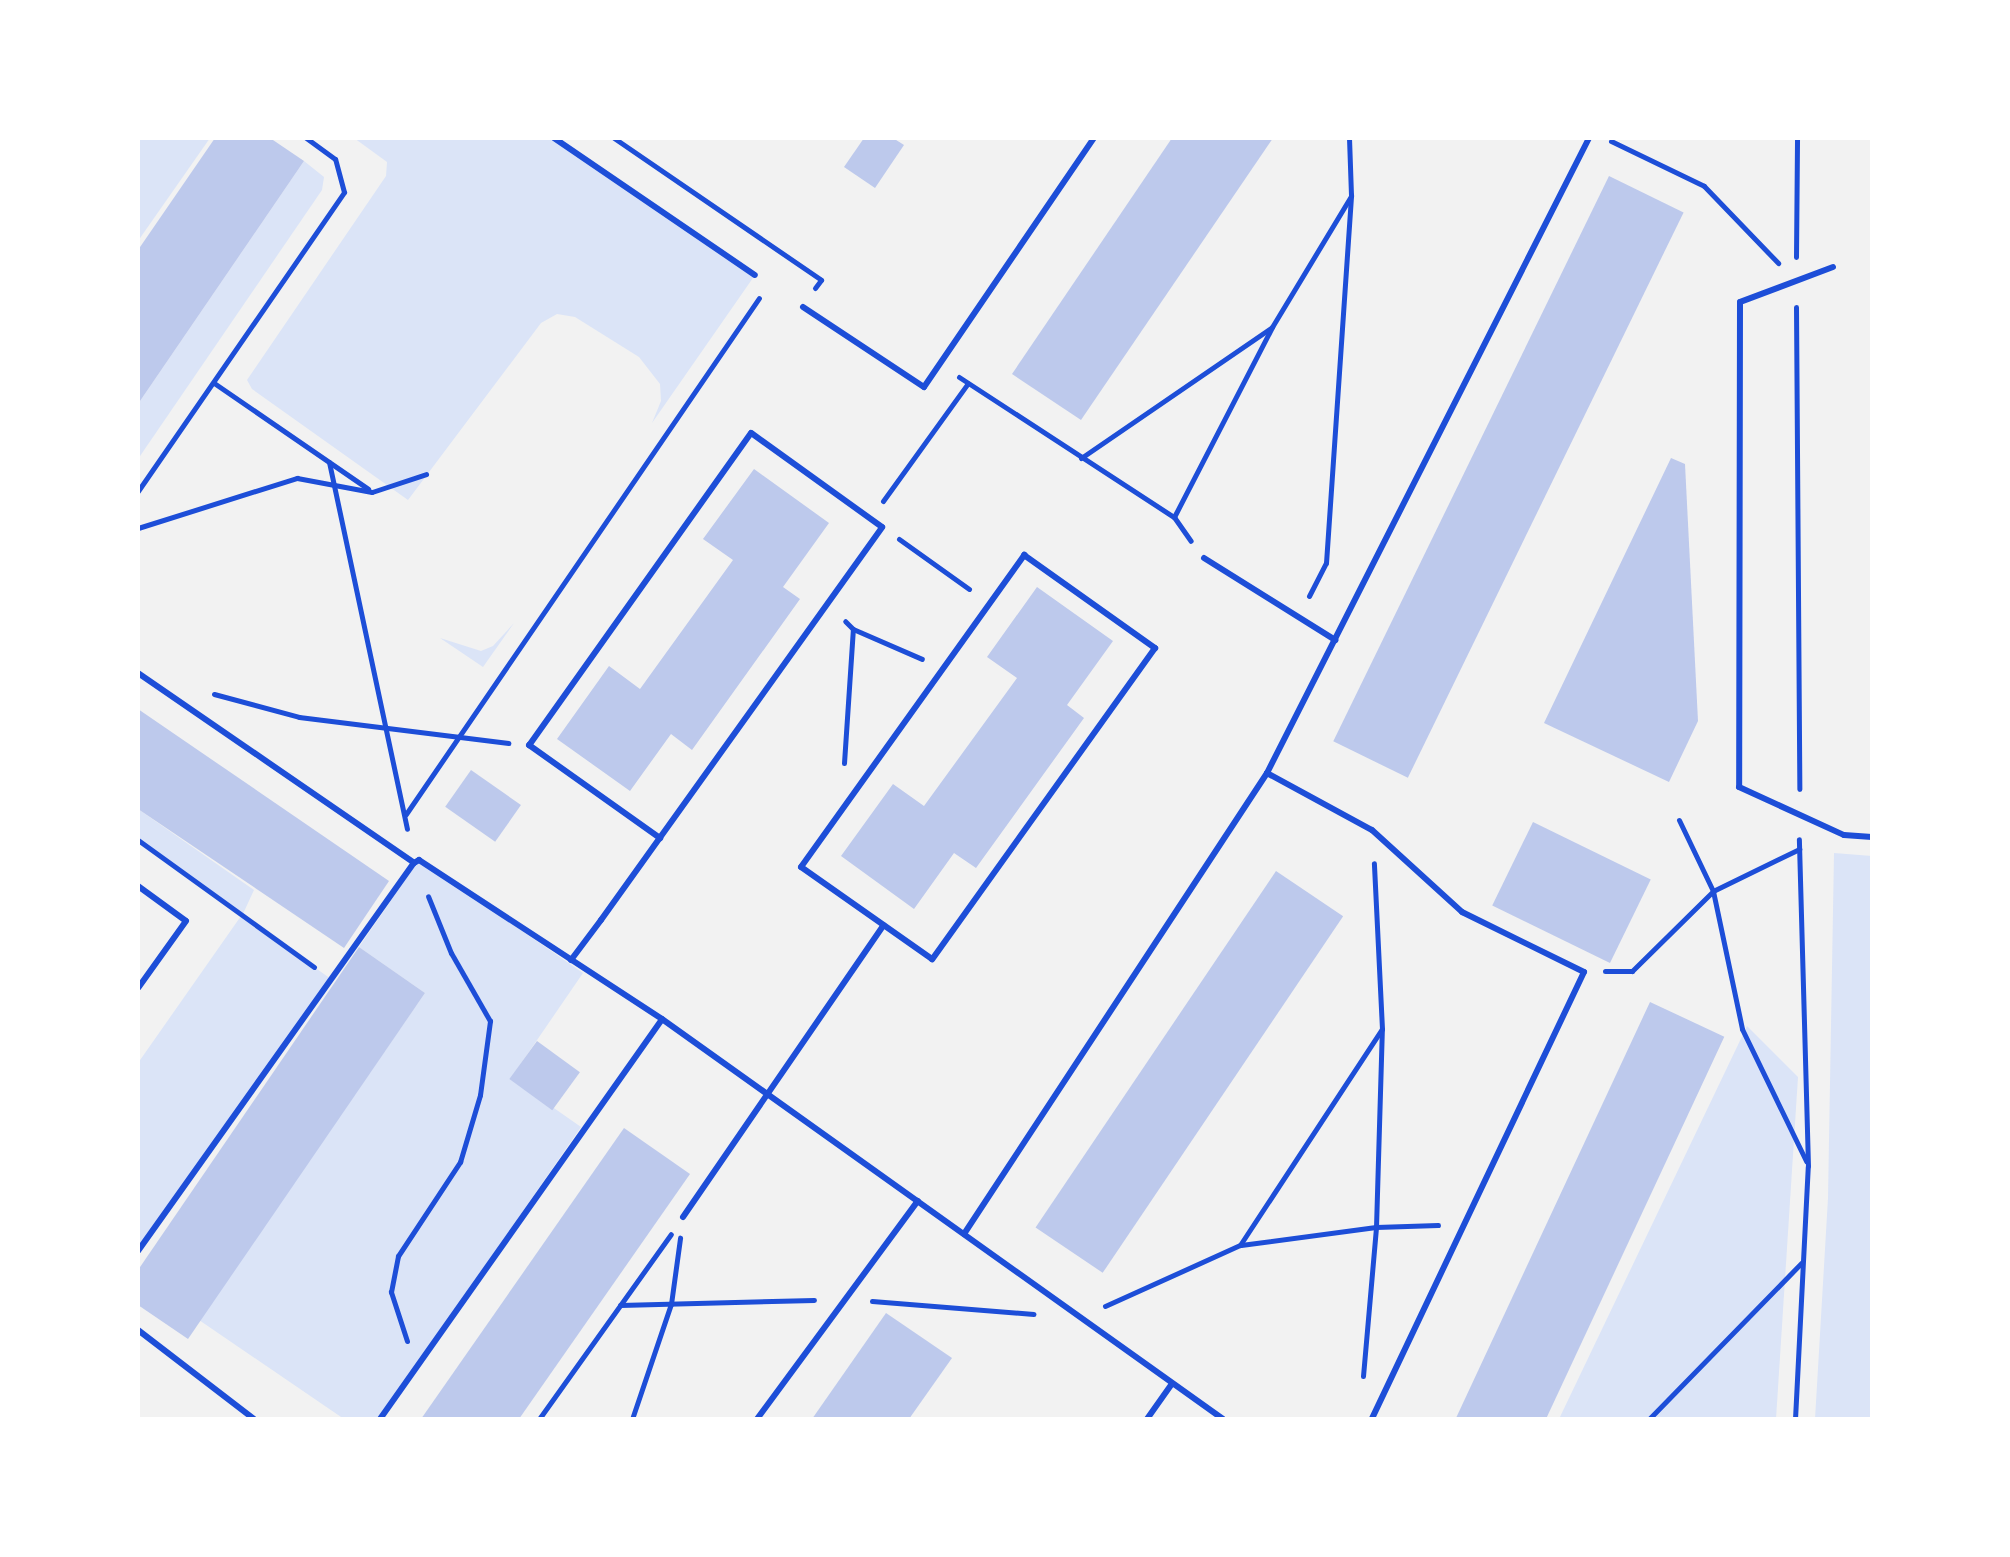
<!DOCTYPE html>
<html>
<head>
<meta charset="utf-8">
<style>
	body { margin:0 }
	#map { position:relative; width:2010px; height:1557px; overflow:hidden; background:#f2f2f2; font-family:Inter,sans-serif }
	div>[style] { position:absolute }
	.green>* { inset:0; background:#dbe4f7 }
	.building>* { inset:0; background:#bdc9ec; transform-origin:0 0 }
	.path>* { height:5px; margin:-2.5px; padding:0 2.5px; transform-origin:2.5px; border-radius:2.5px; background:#1d4ed8 }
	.service>* { height:6px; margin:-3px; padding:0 3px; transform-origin:3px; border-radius:3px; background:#1d4ed8 }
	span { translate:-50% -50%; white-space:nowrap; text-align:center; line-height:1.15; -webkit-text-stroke:8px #fff; paint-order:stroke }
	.frame { position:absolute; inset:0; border:140px solid #fff; pointer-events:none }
</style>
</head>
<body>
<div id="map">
	<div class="green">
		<div style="clip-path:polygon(138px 138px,210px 138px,138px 241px)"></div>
		<div style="clip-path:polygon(354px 138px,554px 138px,755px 275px,652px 423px,661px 401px,660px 384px,639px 357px,575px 317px,557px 314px,541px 323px,408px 500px,252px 389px,247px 380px,386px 176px,387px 162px)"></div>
		<div style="clip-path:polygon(304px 161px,324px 177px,322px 190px,138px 459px,138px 404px)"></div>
		<div style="clip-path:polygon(514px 623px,483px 667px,440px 638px,481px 651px,493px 646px)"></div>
		<div style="clip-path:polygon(138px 809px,254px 890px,242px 916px,331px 979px,138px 1251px,138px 1063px,241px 916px,138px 840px)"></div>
		<div style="clip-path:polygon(1834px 853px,1872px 856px,1872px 1419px,1815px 1419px,1828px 1198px)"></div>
		<div style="clip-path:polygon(419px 860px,583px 973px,511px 1078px,581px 1127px,379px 1419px,344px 1419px,199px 1320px,425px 993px,359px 947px)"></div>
		<div style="clip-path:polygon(1747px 1026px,1798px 1077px,1776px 1419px,1559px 1419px)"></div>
	</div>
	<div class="building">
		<div style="clip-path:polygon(215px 138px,270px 138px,304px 161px,138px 404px,138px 250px)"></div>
		<div style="clip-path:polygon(864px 138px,893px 138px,904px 145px,875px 188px,844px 167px)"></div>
		<div style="clip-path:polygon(1172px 138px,1273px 138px,1081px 420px,1012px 374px)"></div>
		<div style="left:1609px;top:176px;width:83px;height:629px;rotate:26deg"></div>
		<div style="clip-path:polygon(1671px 458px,1685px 464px,1698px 721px,1669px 782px,1544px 723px)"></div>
		<div style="clip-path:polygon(754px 469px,829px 523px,783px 587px,800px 599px,692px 750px,671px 734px,630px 791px,557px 739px,609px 666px,640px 689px,733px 560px,703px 539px)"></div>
		<div style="clip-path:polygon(1037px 587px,1113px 641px,1067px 705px,1084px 718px,976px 868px,954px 853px,914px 909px,841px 856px,893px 784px,924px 806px,1017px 678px,987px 657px)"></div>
		<div style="clip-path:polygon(138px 709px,389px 881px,344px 948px,138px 809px)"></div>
		<div style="left:471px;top:770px;width:61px;height:45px;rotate:35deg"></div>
		<div style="left:1533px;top:822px;width:131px;height:93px;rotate:26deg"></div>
		<div style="left:1276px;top:871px;width:81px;height:430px;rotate:34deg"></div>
		<div style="clip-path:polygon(359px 947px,425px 993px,188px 1339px,138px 1305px,138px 1270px)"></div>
		<div style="left:1650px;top:1002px;width:82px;height:462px;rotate:25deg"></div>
		<div style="left:537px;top:1041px;width:53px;height:47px;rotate:36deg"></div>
		<div style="clip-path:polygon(624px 1128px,690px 1174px,519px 1419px,421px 1419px)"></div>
		<div style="clip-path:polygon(886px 1313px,952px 1358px,909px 1419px,812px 1419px)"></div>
	</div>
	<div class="path">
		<div style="left:614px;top:138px;width:251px;rotate:34.4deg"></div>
		<div style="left:821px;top:280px;width:10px;rotate:127deg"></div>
		<div style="left:1611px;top:141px;width:103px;rotate:25.8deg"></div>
		<div style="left:1704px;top:186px;width:107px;rotate:46.1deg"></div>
		<div style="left:1796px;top:257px;width:119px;rotate:-89.5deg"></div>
		<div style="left:1796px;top:307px;width:482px;rotate:89.6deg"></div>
		<div style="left:959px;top:377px;width:257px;rotate:33.1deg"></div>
		<div style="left:1174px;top:517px;width:29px;rotate:55deg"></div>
		<div style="left:214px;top:383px;width:187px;rotate:34.5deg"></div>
		<div style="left:1081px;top:458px;width:230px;rotate:-34.4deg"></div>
		<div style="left:329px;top:462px;width:375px;rotate:78deg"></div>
		<div style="left:138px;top:491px;width:363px;rotate:-55.4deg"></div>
		<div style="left:344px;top:192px;width:34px;rotate:-105deg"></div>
		<div style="left:335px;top:159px;width:36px;rotate:-144deg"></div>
		<div style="left:883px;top:501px;width:145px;rotate:-54.2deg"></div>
		<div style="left:1174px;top:517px;width:214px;rotate:-62.7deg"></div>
		<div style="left:1272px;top:327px;width:153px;rotate:-58.9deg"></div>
		<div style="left:138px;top:528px;width:167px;rotate:-17.5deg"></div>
		<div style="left:297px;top:478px;width:76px;rotate:10.6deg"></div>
		<div style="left:372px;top:492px;width:57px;rotate:-18.4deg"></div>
		<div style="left:899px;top:539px;width:86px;rotate:35.5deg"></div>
		<div style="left:1309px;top:596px;width:37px;rotate:-63deg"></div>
		<div style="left:1326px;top:563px;width:369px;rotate:-86.1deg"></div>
		<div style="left:1351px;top:195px;width:57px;rotate:-92deg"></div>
		<div style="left:853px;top:629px;width:75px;rotate:23.5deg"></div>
		<div style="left:214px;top:694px;width:88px;rotate:15.1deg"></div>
		<div style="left:299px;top:717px;width:211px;rotate:7.1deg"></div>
		<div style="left:844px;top:763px;width:134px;rotate:-86.2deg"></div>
		<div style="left:853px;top:629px;width:11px;rotate:-135deg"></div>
		<div style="left:406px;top:814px;width:625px;rotate:-55.62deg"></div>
		<div style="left:1679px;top:820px;width:79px;rotate:64.4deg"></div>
		<div style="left:1713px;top:891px;width:141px;rotate:78.1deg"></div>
		<div style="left:1742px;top:1029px;width:147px;rotate:64.1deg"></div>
		<div style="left:138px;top:840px;width:217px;rotate:35.8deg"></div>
		<div style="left:1605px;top:971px;width:27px"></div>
		<div style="left:1632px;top:971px;width:114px;rotate:-44.6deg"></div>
		<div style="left:1713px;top:891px;width:96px;rotate:-26deg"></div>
		<div style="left:1241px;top:1245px;width:136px;rotate:-7.6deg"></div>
		<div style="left:1376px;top:1227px;width:62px;rotate:-1.8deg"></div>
		<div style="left:872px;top:1301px;width:162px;rotate:4.6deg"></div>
		<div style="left:620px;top:1305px;width:194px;rotate:-1.5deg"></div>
		<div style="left:1105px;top:1306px;width:148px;rotate:-24.3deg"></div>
		<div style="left:1240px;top:1245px;width:258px;rotate:-56.7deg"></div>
		<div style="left:407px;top:1341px;width:52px;rotate:-108.1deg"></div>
		<div style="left:391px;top:1292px;width:37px;rotate:-79deg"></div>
		<div style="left:398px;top:1256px;width:113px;rotate:-56.6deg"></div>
		<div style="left:460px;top:1162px;width:70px;rotate:-73.4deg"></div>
		<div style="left:480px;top:1095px;width:75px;rotate:-82.3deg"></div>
		<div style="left:490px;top:1021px;width:78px;rotate:-119.8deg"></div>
		<div style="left:451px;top:953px;width:61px;rotate:-112deg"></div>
		<div style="left:1363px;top:1376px;width:150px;rotate:-85deg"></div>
		<div style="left:1376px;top:1227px;width:198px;rotate:-88.3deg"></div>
		<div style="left:1382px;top:1029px;width:166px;rotate:-92.8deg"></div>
		<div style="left:539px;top:1419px;width:227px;rotate:-54.5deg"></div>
		<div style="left:632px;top:1419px;width:121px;rotate:-71.3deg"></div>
		<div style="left:671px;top:1304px;width:67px;rotate:-82.2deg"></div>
		<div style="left:1649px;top:1419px;width:218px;rotate:-45.7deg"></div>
		<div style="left:1795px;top:1419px;width:253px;rotate:-87.1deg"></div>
		<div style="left:1808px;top:1166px;width:327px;rotate:-91.6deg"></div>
	</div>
	<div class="service">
		<div style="left:554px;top:138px;width:243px;rotate:34.3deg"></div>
		<div style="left:1833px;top:267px;width:99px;rotate:159.4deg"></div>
		<div style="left:1740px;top:302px;width:485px;rotate:90.1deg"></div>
		<div style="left:1739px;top:787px;width:115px;rotate:24.6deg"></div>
		<div style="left:1844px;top:835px;width:28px;rotate:4deg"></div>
		<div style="left:803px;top:307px;width:145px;rotate:33.5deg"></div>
		<div style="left:924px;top:387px;width:301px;rotate:-55.7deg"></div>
		<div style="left:1024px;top:555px;width:161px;rotate:35.4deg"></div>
		<div style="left:1155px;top:648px;width:383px;rotate:125.6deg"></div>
		<div style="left:932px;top:959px;width:160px;rotate:-144.9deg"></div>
		<div style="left:801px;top:867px;width:384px;rotate:-54.4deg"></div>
		<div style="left:1204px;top:558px;width:155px;rotate:32deg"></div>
		<div style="left:138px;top:673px;width:335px;rotate:34.5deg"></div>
		<div style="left:414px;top:863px;width:6px;rotate:-31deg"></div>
		<div style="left:419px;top:860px;width:290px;rotate:33.2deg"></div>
		<div style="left:662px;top:1019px;width:689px;rotate:35.49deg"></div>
		<div style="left:1267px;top:773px;width:119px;rotate:28.5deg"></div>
		<div style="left:1372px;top:830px;width:122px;rotate:42.3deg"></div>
		<div style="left:1462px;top:912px;width:136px;rotate:26.2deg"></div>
		<div style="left:1584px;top:972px;width:495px;rotate:115.4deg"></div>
		<div style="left:138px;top:886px;width:59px;rotate:36.1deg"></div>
		<div style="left:186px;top:921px;width:82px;rotate:125.6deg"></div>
		<div style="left:571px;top:960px;width:50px;rotate:-53.1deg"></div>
		<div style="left:601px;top:920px;width:483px;rotate:-54.4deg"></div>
		<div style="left:882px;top:527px;width:161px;rotate:-144.3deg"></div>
		<div style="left:751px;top:433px;width:383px;rotate:125.4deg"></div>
		<div style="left:529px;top:745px;width:161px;rotate:35.4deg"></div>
		<div style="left:683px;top:1217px;width:354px;rotate:-55.5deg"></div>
		<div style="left:964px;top:1234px;width:552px;rotate:-56.68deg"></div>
		<div style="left:1267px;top:773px;width:712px;rotate:-63.11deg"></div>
		<div style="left:138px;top:1251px;width:476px;rotate:-54.6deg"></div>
		<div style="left:138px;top:1330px;width:146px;rotate:37.5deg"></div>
		<div style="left:380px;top:1419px;width:489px;rotate:-54.8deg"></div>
		<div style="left:757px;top:1419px;width:271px;rotate:-53.6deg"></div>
		<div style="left:1147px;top:1419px;width:42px;rotate:-54.8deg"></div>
	</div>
	<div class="frame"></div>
</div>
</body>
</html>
